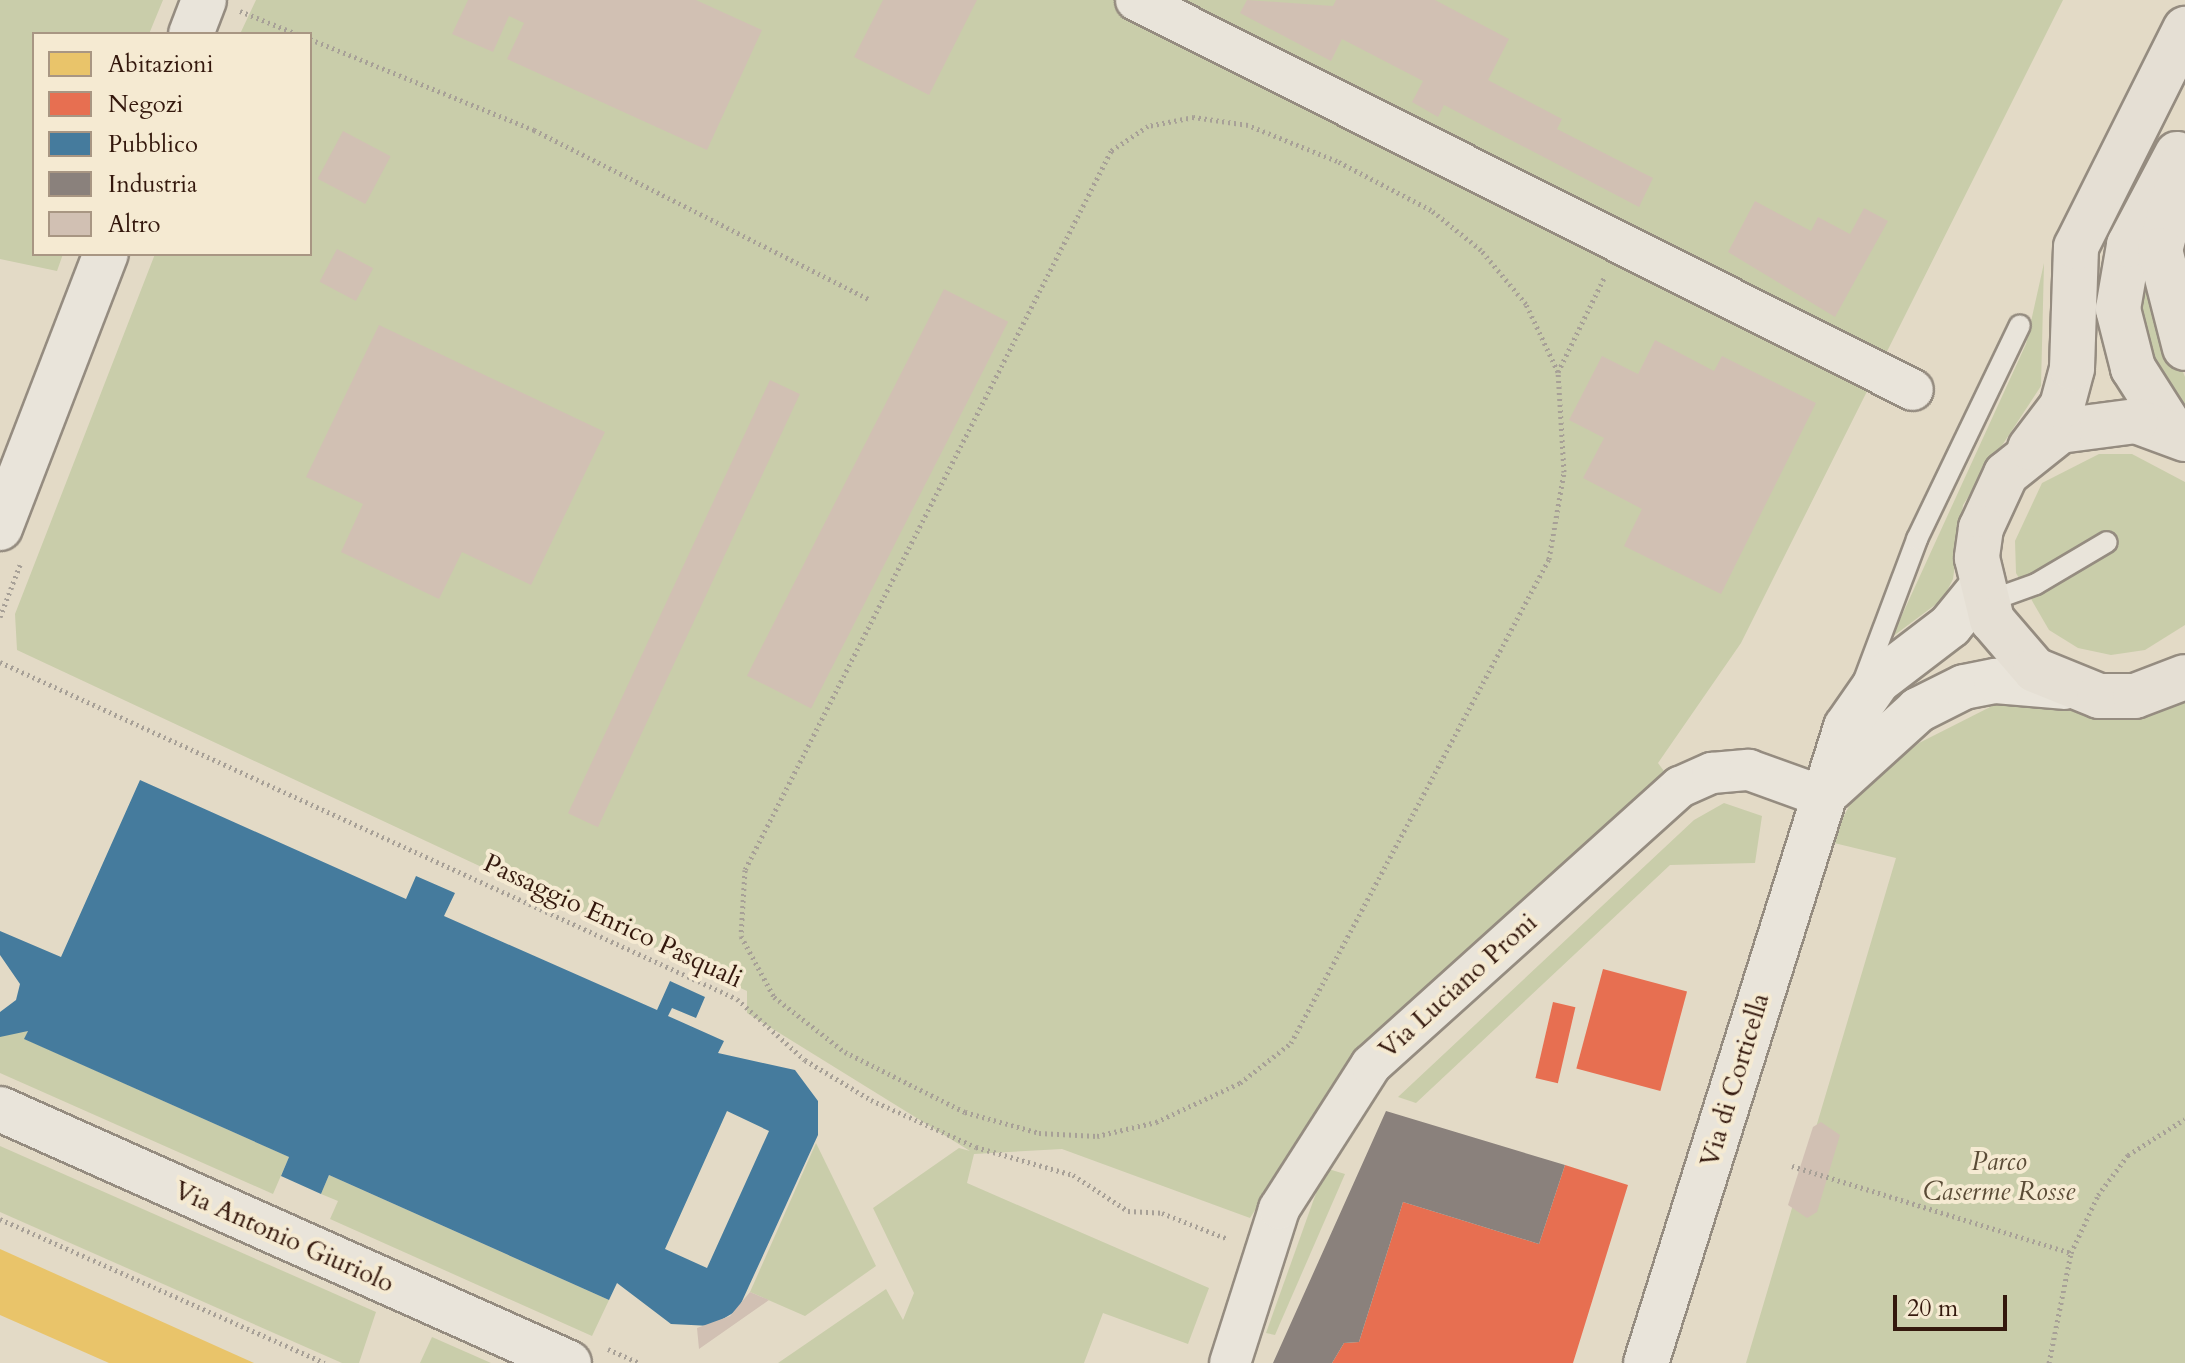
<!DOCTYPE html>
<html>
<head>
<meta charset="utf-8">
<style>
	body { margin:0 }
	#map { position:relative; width:2185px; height:1363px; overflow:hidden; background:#e3dac6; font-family:Cardo,serif }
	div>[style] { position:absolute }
	.green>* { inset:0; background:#c9cdaa }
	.homes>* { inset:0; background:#e9c46a }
	.shops>* { inset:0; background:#e76f51; transform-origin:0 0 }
	.public>* { inset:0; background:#457b9d }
	.industry>* { inset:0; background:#8a817c }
	.building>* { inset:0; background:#d1c0b3; transform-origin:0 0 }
	.path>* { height:5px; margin-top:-2.5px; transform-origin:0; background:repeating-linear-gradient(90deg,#a7a097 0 2px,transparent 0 6px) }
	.roads { filter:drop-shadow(2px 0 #958c80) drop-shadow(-2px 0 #958c80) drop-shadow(0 2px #958c80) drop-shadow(0 -2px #958c80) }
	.lane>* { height:20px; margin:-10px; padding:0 10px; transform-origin:10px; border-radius:10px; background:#e9e4da }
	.street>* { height:40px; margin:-20px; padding:0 20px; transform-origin:20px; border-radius:20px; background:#e9e4da }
	.secondary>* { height:44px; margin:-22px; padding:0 22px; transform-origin:22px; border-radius:22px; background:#e9e4da }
	.primary>* { height:44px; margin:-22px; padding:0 22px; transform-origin:22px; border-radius:22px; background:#e5dfd4 }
	.highway>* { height:44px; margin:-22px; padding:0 22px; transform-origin:22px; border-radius:22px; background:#e5dfd4 }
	span { translate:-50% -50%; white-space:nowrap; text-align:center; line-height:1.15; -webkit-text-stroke:8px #f5ead2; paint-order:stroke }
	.street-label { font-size:26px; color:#34180d }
	.park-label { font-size:26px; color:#5a4b36; font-style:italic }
	.legend { position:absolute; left:32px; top:32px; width:280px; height:224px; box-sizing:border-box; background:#f5ead2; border:2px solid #a89683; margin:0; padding:10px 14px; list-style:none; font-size:24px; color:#34180d }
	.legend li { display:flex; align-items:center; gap:16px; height:40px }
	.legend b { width:40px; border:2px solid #a89683 }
	.scale { position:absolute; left:1893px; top:1295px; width:114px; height:36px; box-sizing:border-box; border:4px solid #34180d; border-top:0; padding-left:10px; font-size:24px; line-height:28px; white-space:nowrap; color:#34180d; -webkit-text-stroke:6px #f5ead2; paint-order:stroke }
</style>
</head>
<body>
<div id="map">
	<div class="green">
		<div style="clip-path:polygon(0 0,163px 0,149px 34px,34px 34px,34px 254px,63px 254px,57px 271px,0 259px)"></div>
		<div style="clip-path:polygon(256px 0,2063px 0,1741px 643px,1658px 763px,1669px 778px,1348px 1066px,1250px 1218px,1062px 1149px,974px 1154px,967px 1183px,1209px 1288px,1188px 1344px,1103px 1313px,1084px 1363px,778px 1363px,886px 1289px,903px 1320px,914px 1293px,873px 1208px,959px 1148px,970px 1151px,747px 1013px,747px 991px,17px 650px,15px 614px,155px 254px,310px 254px,310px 34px,240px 34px)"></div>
		<div style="clip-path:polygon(2135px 249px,2185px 377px,2185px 409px,2148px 366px,2133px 311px)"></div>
		<div style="clip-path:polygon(2044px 263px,2041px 386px,1963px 505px,1953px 579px,1943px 599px,1892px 637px,2026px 344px)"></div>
		<div style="clip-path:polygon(2099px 454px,2132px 454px,2185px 482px,2185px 625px,2145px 650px,2111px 655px,2078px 648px,2049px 630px,2016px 573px,2015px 541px,2042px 483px)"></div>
		<div style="clip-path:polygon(2185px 699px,2185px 1363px,1746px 1363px,1896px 858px,1830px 842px,1856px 793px,1919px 743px,2002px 701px)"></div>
		<div style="clip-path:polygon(1724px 803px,1762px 816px,1755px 863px,1670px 865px,1416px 1103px,1398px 1097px,1694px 820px)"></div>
		<div style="clip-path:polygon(19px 1028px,28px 1031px,25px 1039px,289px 1157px,273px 1194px,0 1073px,0 1036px)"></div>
		<div style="clip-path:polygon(816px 1143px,876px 1266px,805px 1316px,750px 1292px)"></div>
		<div style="clip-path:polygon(0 1146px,376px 1312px,359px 1363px,342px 1363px,0 1212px)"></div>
		<div style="clip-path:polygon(1325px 1168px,1345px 1174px,1275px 1335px,1266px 1333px)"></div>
		<div style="clip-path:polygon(329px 1175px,609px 1300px,592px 1336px,330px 1219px,338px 1201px,321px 1194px)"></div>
		<div style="clip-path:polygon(432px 1337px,491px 1363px,420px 1363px)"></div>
	</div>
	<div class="homes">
		<div style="clip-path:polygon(0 1249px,254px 1363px,109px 1363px,0 1315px)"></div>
	</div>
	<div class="shops">
		<div style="left:1603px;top:969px;width:87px;height:103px;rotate:15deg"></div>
		<div style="left:1553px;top:1002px;width:23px;height:78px;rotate:13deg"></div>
		<div style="clip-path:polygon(1565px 1165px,1628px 1185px,1573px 1363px,1332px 1363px,1344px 1343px,1359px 1342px,1403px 1202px,1539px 1244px)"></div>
	</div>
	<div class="public">
		<div style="clip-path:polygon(evenodd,140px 780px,406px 899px,416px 876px,455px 893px,444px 916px,657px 1010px,670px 981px,705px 997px,696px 1018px,672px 1008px,668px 1016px,724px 1041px,718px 1053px,795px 1070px,818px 1101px,818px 1135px,738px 1310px,711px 1326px,671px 1324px,617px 1283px,609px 1300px,329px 1175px,321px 1194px,281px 1176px,289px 1157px,24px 1039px,28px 1031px,0 1037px,0 1012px,16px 1000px,20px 984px,0 955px,0 931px,61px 957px,140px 780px,727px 1111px,769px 1131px,707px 1268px,665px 1249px,727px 1111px)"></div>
	</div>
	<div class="industry">
		<div style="clip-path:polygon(1386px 1111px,1565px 1165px,1539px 1244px,1403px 1202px,1359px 1342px,1344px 1343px,1332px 1363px,1273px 1363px)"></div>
	</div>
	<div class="building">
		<div style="clip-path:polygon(468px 0,696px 0,762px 30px,707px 150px,507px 59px,524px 23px,509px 16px,493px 52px,452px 34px)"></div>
		<div style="clip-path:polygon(883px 0,977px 0,929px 95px,854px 57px)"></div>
		<div style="clip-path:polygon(1247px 0,1333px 6px,1336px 0,1435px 0,1509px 39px,1488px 80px,1562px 119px,1557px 129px,1653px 178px,1639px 207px,1444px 105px,1438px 117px,1412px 102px,1423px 81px,1342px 39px,1331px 61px,1240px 13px)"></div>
		<div style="left:343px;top:131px;width:54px;height:54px;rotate:28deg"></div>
		<div style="clip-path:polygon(1755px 201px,1811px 231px,1818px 217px,1850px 234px,1864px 208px,1888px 221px,1835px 317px,1728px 252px)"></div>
		<div style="left:337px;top:249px;width:41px;height:37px;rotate:28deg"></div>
		<div style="left:944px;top:289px;width:72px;height:434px;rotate:27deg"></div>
		<div style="clip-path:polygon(379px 325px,605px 432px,531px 585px,462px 552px,439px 599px,341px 552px,363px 504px,306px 477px)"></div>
		<div style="clip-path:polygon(1655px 340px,1714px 371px,1722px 356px,1816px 403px,1721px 594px,1624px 546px,1642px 509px,1583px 478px,1604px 438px,1569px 420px,1602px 356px,1638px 374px)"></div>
		<div style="left:770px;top:380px;width:33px;height:478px;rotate:25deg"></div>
		<div style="clip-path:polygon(1821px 1122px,1840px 1135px,1817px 1212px,1807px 1218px,1788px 1205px,1813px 1127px)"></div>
		<div style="clip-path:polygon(750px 1292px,769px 1300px,699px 1349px,697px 1328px,730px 1316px)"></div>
	</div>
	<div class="path">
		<div style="left:240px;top:11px;width:61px;rotate:22deg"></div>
		<div style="left:310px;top:39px;width:242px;rotate:22.1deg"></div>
		<div style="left:534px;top:130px;width:375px;rotate:26.8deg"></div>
		<div style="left:1558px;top:372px;width:75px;rotate:-115.2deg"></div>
		<div style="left:1526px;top:304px;width:70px;rotate:-129.8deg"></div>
		<div style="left:1481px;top:250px;width:64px;rotate:-141.3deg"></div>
		<div style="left:1431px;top:210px;width:106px;rotate:-152.5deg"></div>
		<div style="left:1337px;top:161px;width:96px;rotate:-158deg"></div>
		<div style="left:1248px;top:125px;width:55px;rotate:-171.6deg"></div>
		<div style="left:1194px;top:117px;width:47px;rotate:168.9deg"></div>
		<div style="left:1148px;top:126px;width:45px;rotate:146deg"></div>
		<div style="left:1111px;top:151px;width:807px;rotate:116.98deg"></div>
		<div style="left:745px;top:870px;width:66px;rotate:93.5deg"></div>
		<div style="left:741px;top:936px;width:69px;rotate:61.6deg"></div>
		<div style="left:774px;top:997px;width:90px;rotate:37.8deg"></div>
		<div style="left:845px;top:1052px;width:134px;rotate:26.6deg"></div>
		<div style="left:965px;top:1112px;width:77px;rotate:15.8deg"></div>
		<div style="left:1039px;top:1133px;width:58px;rotate:3deg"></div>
		<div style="left:1097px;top:1136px;width:61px;rotate:-13.3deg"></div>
		<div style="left:1156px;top:1122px;width:93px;rotate:-24.9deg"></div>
		<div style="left:1240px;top:1083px;width:65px;rotate:-38.1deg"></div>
		<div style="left:1291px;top:1043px;width:548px;rotate:-61.94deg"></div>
		<div style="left:1549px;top:559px;width:88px;rotate:-80.2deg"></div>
		<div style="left:1564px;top:472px;width:100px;rotate:-93.4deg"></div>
		<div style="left:1558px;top:372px;width:105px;rotate:-63.9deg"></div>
		<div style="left:0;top:617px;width:56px;rotate:-69deg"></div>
		<div style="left:0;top:662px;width:810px;rotate:24.57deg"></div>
		<div style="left:737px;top:999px;width:91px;rotate:41.9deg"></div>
		<div style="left:805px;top:1060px;width:77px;rotate:31.2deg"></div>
		<div style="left:871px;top:1100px;width:115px;rotate:24.1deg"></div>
		<div style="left:976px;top:1147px;width:101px;rotate:16.1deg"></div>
		<div style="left:1073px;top:1175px;width:66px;rotate:33.2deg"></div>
		<div style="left:1128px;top:1211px;width:34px;rotate:3deg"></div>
		<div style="left:1162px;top:1213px;width:71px;rotate:21.5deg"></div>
		<div style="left:1792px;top:1166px;width:292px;rotate:17.3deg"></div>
		<div style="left:2071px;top:1253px;width:64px;rotate:-65deg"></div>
		<div style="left:2098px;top:1195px;width:50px;rotate:-53.1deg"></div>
		<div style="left:2128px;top:1155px;width:67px;rotate:-32.3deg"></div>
		<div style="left:0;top:1219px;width:355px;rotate:23.9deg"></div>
		<div style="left:608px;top:1349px;width:35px;rotate:24deg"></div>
		<div style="left:2049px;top:1363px;width:112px;rotate:-78.7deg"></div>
	</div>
	<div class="roads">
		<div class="lane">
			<div style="left:1986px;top:602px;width:53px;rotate:-19.8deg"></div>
			<div style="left:2036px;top:584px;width:82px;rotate:-30.6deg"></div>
			<div style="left:1863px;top:683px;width:154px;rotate:-69.4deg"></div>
			<div style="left:1917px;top:539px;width:237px;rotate:-64.3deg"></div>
		</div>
		<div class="street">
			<div style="left:1136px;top:0;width:869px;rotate:26.65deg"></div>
			<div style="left:1230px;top:1363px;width:162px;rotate:-72.3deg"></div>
			<div style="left:1279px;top:1209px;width:171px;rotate:-57.4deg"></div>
			<div style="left:1371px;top:1065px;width:416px;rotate:-42deg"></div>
			<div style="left:1680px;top:787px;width:35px;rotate:-24deg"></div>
			<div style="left:1712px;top:773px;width:37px;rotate:-5deg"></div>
			<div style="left:1749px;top:770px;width:80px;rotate:19.8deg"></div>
		</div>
		<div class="secondary">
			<div style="left:191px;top:34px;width:36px;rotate:-69deg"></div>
			<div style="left:0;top:528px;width:294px;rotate:-68.9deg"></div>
			<div style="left:1831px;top:789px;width:118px;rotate:-42.2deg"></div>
			<div style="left:1918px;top:710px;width:51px;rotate:-26.6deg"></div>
			<div style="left:1964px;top:687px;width:33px;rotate:-11deg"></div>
			<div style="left:1996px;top:681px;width:68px;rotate:5deg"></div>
			<div style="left:0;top:1109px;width:623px;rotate:24.06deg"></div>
			<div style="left:1646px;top:1363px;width:667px;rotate:-72.54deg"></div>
			<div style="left:1846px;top:727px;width:56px;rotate:-55.2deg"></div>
			<div style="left:1878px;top:681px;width:91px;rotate:-37.4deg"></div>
			<div style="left:1950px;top:626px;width:49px;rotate:-50.8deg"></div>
		</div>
		<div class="primary">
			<div style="left:2173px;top:431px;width:75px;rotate:-122.4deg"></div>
			<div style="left:2133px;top:368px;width:61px;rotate:-104.3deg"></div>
			<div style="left:2118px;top:309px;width:65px;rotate:-80.2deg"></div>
			<div style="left:2129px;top:245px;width:103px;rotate:-62.2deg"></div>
			<div style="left:2185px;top:439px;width:52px;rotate:-159.8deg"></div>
			<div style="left:2136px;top:421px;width:77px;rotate:172.5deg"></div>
			<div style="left:2060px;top:431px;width:69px;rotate:141.5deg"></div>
			<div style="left:2006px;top:474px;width:60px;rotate:114.8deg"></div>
			<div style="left:1981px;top:528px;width:30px;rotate:98deg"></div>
			<div style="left:1977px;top:558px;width:64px;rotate:76.4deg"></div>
			<div style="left:1992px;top:620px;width:66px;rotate:49.3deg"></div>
			<div style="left:2035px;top:670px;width:69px;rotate:22.1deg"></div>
			<div style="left:2099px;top:696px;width:36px"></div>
			<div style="left:2135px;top:696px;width:53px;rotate:-20.8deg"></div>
			<div style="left:2030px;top:448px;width:53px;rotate:-52.7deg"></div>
			<div style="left:2062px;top:406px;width:39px;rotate:-75deg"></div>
			<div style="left:2072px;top:368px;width:121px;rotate:-88.1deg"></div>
			<div style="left:2076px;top:247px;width:244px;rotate:-63.4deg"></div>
		</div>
		<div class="highway">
			<div style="left:2185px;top:157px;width:96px;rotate:105deg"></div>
			<div style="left:2160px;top:250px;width:101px;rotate:75.7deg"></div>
		</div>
	</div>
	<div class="street-label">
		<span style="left:613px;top:921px;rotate:25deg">Passaggio Enrico Pasquali</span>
		<span style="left:1458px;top:986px;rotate:-42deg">Via Luciano Proni</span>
		<span style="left:1735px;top:1080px;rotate:-73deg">Via di Corticella</span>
		<span style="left:284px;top:1237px;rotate:24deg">Via Antonio Giuriolo</span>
	</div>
	<div class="park-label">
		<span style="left:1999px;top:1177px">Parco<br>Caserme Rosse</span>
	</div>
	<ul class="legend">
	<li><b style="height:22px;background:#e9c46a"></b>Abitazioni</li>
	<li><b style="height:22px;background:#e76f51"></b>Negozi</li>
	<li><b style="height:22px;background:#457b9d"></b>Pubblico</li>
	<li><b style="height:22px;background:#8a817c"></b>Industria</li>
	<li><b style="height:22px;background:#d1c0b3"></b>Altro</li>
	</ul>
	<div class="scale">20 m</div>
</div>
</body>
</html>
